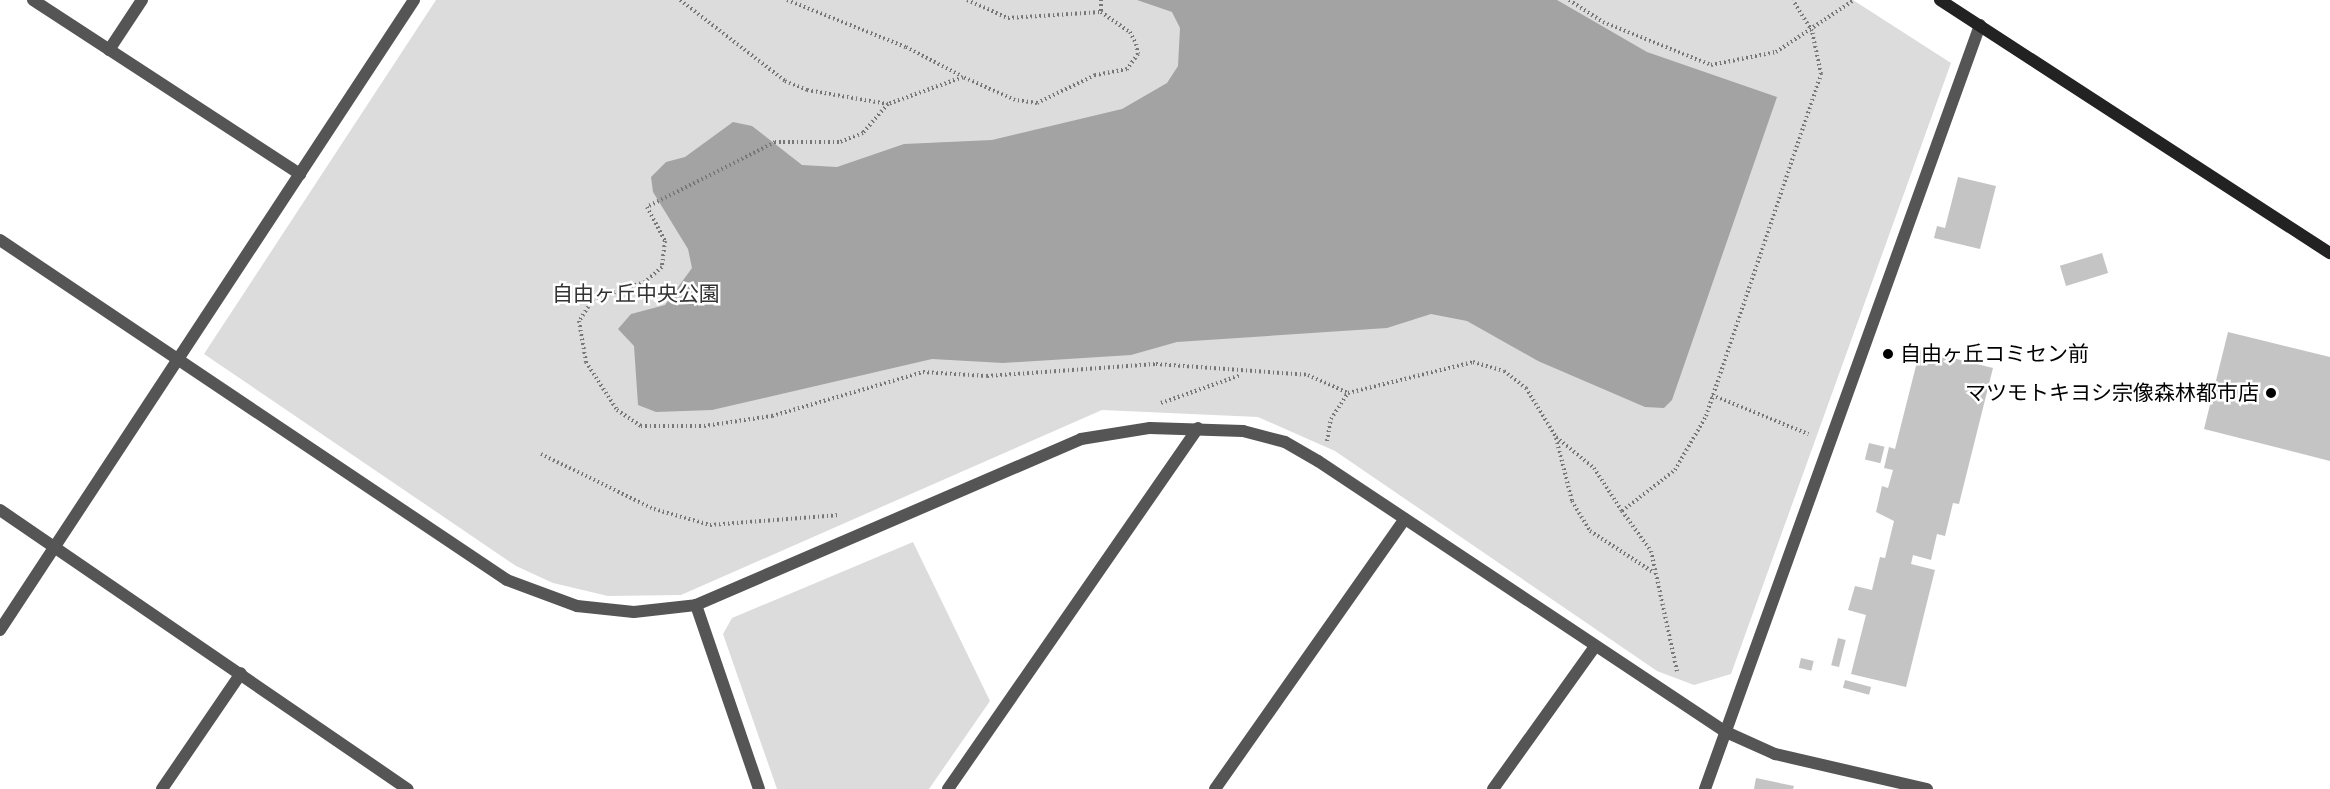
<!DOCTYPE html>
<html>
<head>
<meta charset="utf-8">
<style>
	body { margin:0 }
	#map { position:relative; width:2330px; height:789px; overflow:hidden; background:#fff; font-family:"Nunito Sans","Noto Sans JP",sans-serif }
	div>[style] { position:absolute }
	.green>* { inset:0; background:#dcdcdc }
	.water>* { inset:0; background:#a3a3a3 }
	.building>* { inset:0; background:#c4c4c4; transform-origin:0 0 }
	.path>* { height:4px; margin-top:-2px; transform-origin:0; background:repeating-linear-gradient(90deg,#777 0 1.5px,transparent 0 4.5px) }
	.street>* { height:12px; margin:-6px; padding:0 6px; transform-origin:6px; border-radius:6px; background:#555 }
	.secondary>* { height:12px; margin:-6px; padding:0 6px; transform-origin:6px; border-radius:6px; background:#222 }
	.dots>* { width:16px; height:16px; translate:-50% -50%; box-sizing:border-box; border:3px solid #fff; border-radius:50% }
	span { translate:-50% -50%; white-space:nowrap; text-align:center; line-height:1.15; -webkit-text-stroke:5px #fff; paint-order:stroke }
	.park-label { font-size:21px; color:#333 }
	.poi-label { font-size:21px; color:#000 }
	.left { translate:0 -50%; text-align:left }
	.right { translate:-100% -50%; text-align:right }
</style>
</head>
<body>
<div id="map">
	<div class="green">
		<div style="clip-path:polygon(436px 0,1853px 0,1951px 63px,1731px 674px,1694px 685px,1657px 671px,1335px 451px,1258px 417px,1102px 410px,681px 595px,608px 596px,553px 583px,516px 566px,204px 354px)"></div>
		<div style="clip-path:polygon(913px 542px,990px 701px,929px 789px,777px 789px,723px 634px,732px 618px)"></div>
	</div>
	<div class="water">
		<div style="clip-path:polygon(1137px 0,1557px 0,1647px 52px,1777px 97px,1672px 400px,1664px 408px,1645px 407px,1538px 361px,1467px 321px,1431px 314px,1387px 328px,1177px 342px,1131px 355px,1003px 363px,932px 359px,712px 410px,656px 412px,638px 405px,634px 346px,618px 329px,631px 314px,665px 305px,692px 268px,688px 249px,653px 192px,651px 177px,666px 162px,685px 157px,733px 122px,752px 126px,802px 165px,837px 167px,904px 144px,992px 140px,1122px 109px,1167px 83px,1178px 66px,1180px 28px,1172px 12px)"></div>
	</div>
	<div class="building">
		<div style="clip-path:polygon(1958px 177px,1996px 186px,1980px 249px,1934px 238px,1937px 226px,1945px 228px)"></div>
		<div style="left:2102px;top:253px;width:21px;height:44px;rotate:73deg"></div>
		<div style="clip-path:polygon(2228px 332px,2330px 357px,2330px 461px,2204px 429px)"></div>
		<div style="clip-path:polygon(1920px 350px,1993px 368px,1959px 504px,1953px 503px,1945px 536px,1937px 534px,1931px 560px,1913px 555px,1911px 564px,1935px 570px,1906px 687px,1851px 674px,1866px 615px,1848px 610px,1855px 586px,1872px 590px,1880px 557px,1885px 558px,1894px 521px,1876px 512px,1882px 486px,1888px 488px,1893px 470px,1884px 468px,1889px 447px,1895px 449px)"></div>
		<div style="left:1869px;top:443px;width:16px;height:17px;rotate:14deg"></div>
		<div style="left:1838px;top:638px;width:8px;height:28px;rotate:14deg"></div>
		<div style="left:1801px;top:658px;width:13px;height:10px;rotate:13deg"></div>
		<div style="left:1845px;top:680px;width:27px;height:8px;rotate:15deg"></div>
		<div style="clip-path:polygon(1756px 778px,1794px 786px,1793px 789px,1754px 789px)"></div>
	</div>
	<div class="path">
		<div style="left:680px;top:0;width:133px;rotate:37.6deg"></div>
		<div style="left:785px;top:81px;width:24px;rotate:22deg"></div>
		<div style="left:807px;top:90px;width:82px;rotate:9.8deg"></div>
		<div style="left:787px;top:0;width:128px;rotate:21.6deg"></div>
		<div style="left:906px;top:47px;width:63px;rotate:27.4deg"></div>
		<div style="left:967px;top:0;width:45px;rotate:23.7deg"></div>
		<div style="left:1008px;top:18px;width:93px;rotate:-3.7deg"></div>
		<div style="left:1101px;top:0;width:12px;rotate:90deg"></div>
		<div style="left:1101px;top:12px;width:35px;rotate:35deg"></div>
		<div style="left:1130px;top:32px;width:13px;rotate:63deg"></div>
		<div style="left:1136px;top:44px;width:10px;rotate:79deg"></div>
		<div style="left:1138px;top:54px;width:19px;rotate:126deg"></div>
		<div style="left:1127px;top:69px;width:33px;rotate:169deg"></div>
		<div style="left:1095px;top:75px;width:64px;rotate:154.2deg"></div>
		<div style="left:1037px;top:103px;width:22px;rotate:-172deg"></div>
		<div style="left:1015px;top:100px;width:57px;rotate:-156.1deg"></div>
		<div style="left:963px;top:77px;width:80px;rotate:160.2deg"></div>
		<div style="left:888px;top:104px;width:38px;rotate:131deg"></div>
		<div style="left:863px;top:133px;width:26px;rotate:159deg"></div>
		<div style="left:839px;top:142px;width:64px;rotate:180deg"></div>
		<div style="left:775px;top:142px;width:144px;rotate:153.1deg"></div>
		<div style="left:647px;top:207px;width:38px;rotate:62deg"></div>
		<div style="left:665px;top:241px;width:26px;rotate:97deg"></div>
		<div style="left:662px;top:267px;width:23px;rotate:139deg"></div>
		<div style="left:645px;top:282px;width:55px;rotate:161.9deg"></div>
		<div style="left:593px;top:299px;width:26px;rotate:122deg"></div>
		<div style="left:579px;top:321px;width:42px;rotate:80.3deg"></div>
		<div style="left:586px;top:362px;width:57px;rotate:57.1deg"></div>
		<div style="left:617px;top:410px;width:29px;rotate:34deg"></div>
		<div style="left:641px;top:426px;width:63px"></div>
		<div style="left:704px;top:426px;width:69px;rotate:-8.4deg"></div>
		<div style="left:772px;top:416px;width:157px;rotate:-16.2deg"></div>
		<div style="left:923px;top:372px;width:64px;rotate:3.6deg"></div>
		<div style="left:987px;top:376px;width:169px;rotate:-4.1deg"></div>
		<div style="left:1156px;top:364px;width:152px;rotate:4.1deg"></div>
		<div style="left:1308px;top:375px;width:44px;rotate:24.2deg"></div>
		<div style="left:1348px;top:393px;width:129px;rotate:-13.9deg"></div>
		<div style="left:1473px;top:362px;width:32px;rotate:16deg"></div>
		<div style="left:1504px;top:371px;width:28px;rotate:38deg"></div>
		<div style="left:1526px;top:388px;width:57px;rotate:58.5deg"></div>
		<div style="left:1556px;top:437px;width:49px;rotate:39.2deg"></div>
		<div style="left:1594px;top:468px;width:51px;rotate:56.9deg"></div>
		<div style="left:1622px;top:511px;width:67px;rotate:-37.7deg"></div>
		<div style="left:1675px;top:470px;width:62px;rotate:-60.1deg"></div>
		<div style="left:1706px;top:416px;width:361px;rotate:-71.4deg"></div>
		<div style="left:1821px;top:74px;width:44px;rotate:-101.8deg"></div>
		<div style="left:1812px;top:31px;width:36px;rotate:-122deg"></div>
		<div style="left:1569px;top:0;width:40px;rotate:32.9deg"></div>
		<div style="left:1603px;top:22px;width:116px;rotate:21.7deg"></div>
		<div style="left:1711px;top:65px;width:66px;rotate:-11.3deg"></div>
		<div style="left:1776px;top:52px;width:94px;rotate:-33.7deg"></div>
		<div style="left:1712px;top:395px;width:104px;rotate:22.1deg"></div>
		<div style="left:1161px;top:403px;width:85px;rotate:-19.3deg"></div>
		<div style="left:1556px;top:438px;width:65px;rotate:75.7deg"></div>
		<div style="left:1572px;top:501px;width:35px;rotate:59deg"></div>
		<div style="left:1590px;top:531px;width:75px;rotate:33.1deg"></div>
		<div style="left:1327px;top:441px;width:22px;rotate:-80deg"></div>
		<div style="left:1331px;top:419px;width:31px;rotate:-57deg"></div>
		<div style="left:541px;top:454px;width:126px;rotate:26deg"></div>
		<div style="left:654px;top:509px;width:58px;rotate:15.9deg"></div>
		<div style="left:710px;top:525px;width:130px;rotate:-4.4deg"></div>
		<div style="left:1622px;top:511px;width:49px;rotate:54.1deg"></div>
		<div style="left:1651px;top:551px;width:123px;rotate:77.8deg"></div>
	</div>
	<div class="street">
		<div style="left:33px;top:0;width:319px;rotate:33.1deg"></div>
		<div style="left:109px;top:50px;width:60px;rotate:-56.6deg"></div>
		<div style="left:0;top:240px;width:610px;rotate:33.85deg"></div>
		<div style="left:507px;top:580px;width:75px;rotate:20.4deg"></div>
		<div style="left:577px;top:606px;width:57px;rotate:6deg"></div>
		<div style="left:634px;top:612px;width:62px;rotate:-6.4deg"></div>
		<div style="left:696px;top:605px;width:419px;rotate:-23.3deg"></div>
		<div style="left:1081px;top:439px;width:70px;rotate:-9.1deg"></div>
		<div style="left:1150px;top:428px;width:93px;rotate:1.8deg"></div>
		<div style="left:1243px;top:431px;width:43px;rotate:14.7deg"></div>
		<div style="left:1285px;top:442px;width:38px;rotate:30deg"></div>
		<div style="left:1318px;top:461px;width:490px;rotate:33.6deg"></div>
		<div style="left:1726px;top:732px;width:54px;rotate:24.2deg"></div>
		<div style="left:1775px;top:754px;width:156px;rotate:13deg"></div>
		<div style="left:0;top:510px;width:494px;rotate:34.4deg"></div>
		<div style="left:696px;top:605px;width:194px;rotate:71.1deg"></div>
		<div style="left:0;top:630px;width:754px;rotate:-56.69deg"></div>
		<div style="left:162px;top:789px;width:140px;rotate:-55.7deg"></div>
		<div style="left:948px;top:789px;width:439px;rotate:-55.3deg"></div>
		<div style="left:1215px;top:789px;width:330px;rotate:-54.9deg"></div>
		<div style="left:1493px;top:789px;width:173px;rotate:-54.4deg"></div>
		<div style="left:1705px;top:789px;width:812px;rotate:-70.2deg"></div>
	</div>
	<div class="secondary">
		<div style="left:1940px;top:0;width:465px;rotate:33deg"></div>
	</div>
	<div class="dots">
		<div style="left:1888px;top:354px;background:#000"></div>
		<div style="left:2271px;top:393px;background:#000"></div>
	</div>
	<div class="park-label">
		<span style="left:636px;top:294px">自由ヶ丘中央公園</span>
	</div>
	<div class="poi-label">
		<span class="left" style="left:1900px;top:354px">自由ヶ丘コミセン前</span>
		<span class="right" style="left:2259px;top:393px">マツモトキヨシ宗像森林都市店</span>
	</div>
</div>
</body>
</html>
